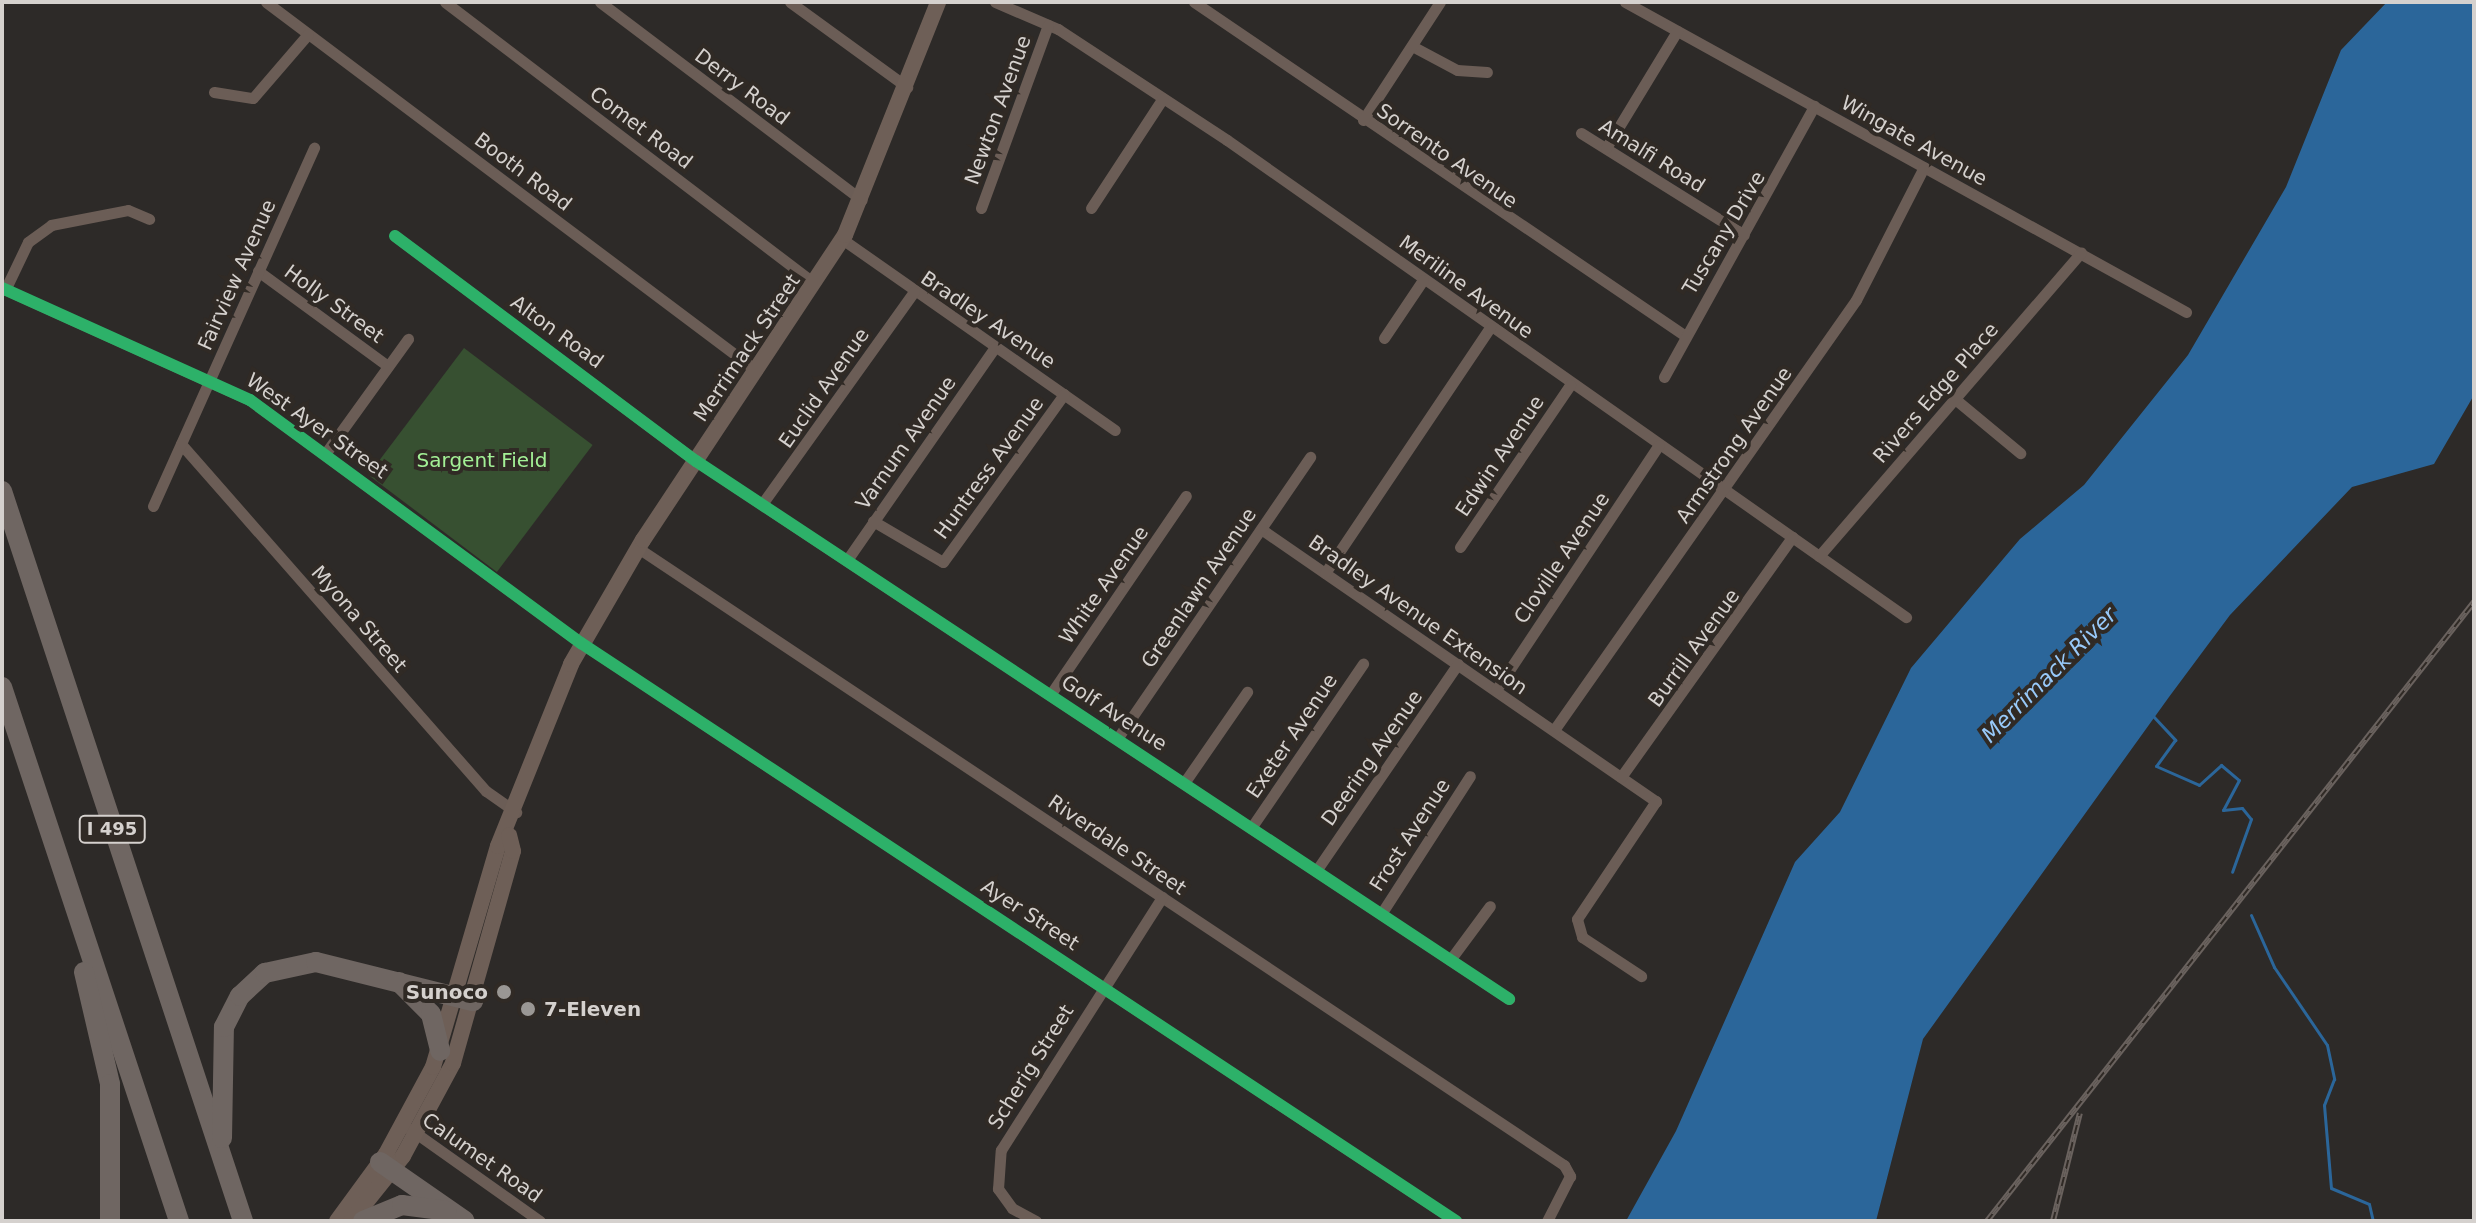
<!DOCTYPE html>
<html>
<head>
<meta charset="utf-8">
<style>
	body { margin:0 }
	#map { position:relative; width:2476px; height:1223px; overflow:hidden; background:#2d2a28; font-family:"DejaVu Sans",sans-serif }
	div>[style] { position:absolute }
	.green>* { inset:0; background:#375031; transform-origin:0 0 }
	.water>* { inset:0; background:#2b669a }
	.stream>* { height:3px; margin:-1.5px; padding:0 1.5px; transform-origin:1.5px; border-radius:1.5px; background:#2b669a }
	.minor>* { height:11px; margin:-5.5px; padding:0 5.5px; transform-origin:5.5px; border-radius:5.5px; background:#6b5d56 }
	.secondary>* { height:16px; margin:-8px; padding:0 8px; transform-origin:8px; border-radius:8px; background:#6e5f57 }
	.motorway>* { height:20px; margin:-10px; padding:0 10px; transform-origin:10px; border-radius:10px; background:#6f6662 }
	.rail>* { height:6px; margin-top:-3px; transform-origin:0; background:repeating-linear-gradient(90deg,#302a25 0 9px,#6a625e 0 18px); box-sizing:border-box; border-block:2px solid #6a625e }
	.cycleway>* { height:12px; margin:-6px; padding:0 6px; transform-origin:6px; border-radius:6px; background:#2db169 }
	.dots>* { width:22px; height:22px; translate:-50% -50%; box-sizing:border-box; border:4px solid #302a25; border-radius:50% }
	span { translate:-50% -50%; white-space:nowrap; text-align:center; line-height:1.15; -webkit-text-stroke:8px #302a25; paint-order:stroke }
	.shield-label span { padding:2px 6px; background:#302a25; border:2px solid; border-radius:6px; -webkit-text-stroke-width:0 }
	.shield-label { font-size:18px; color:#d5d1ce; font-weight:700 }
	.street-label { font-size:20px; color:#d5d1ce }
	.park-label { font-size:20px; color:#a3f096 }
	.poi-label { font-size:20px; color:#d5d1ce; font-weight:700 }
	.right { translate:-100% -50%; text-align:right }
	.left { translate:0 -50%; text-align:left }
	.water-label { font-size:22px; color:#98c9f9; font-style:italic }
	.frame { position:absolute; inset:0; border:4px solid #d5d1ce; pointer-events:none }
</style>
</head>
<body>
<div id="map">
	<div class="green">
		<div style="left:464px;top:348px;width:161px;height:159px;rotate:37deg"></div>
	</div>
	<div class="water">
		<div style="clip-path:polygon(2387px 2px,2474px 2px,2474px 395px,2434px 464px,2352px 487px,2230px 615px,2169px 697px,1923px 1039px,1876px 1221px,1626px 1221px,1676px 1131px,1795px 862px,1840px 812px,1911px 668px,2020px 539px,2084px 485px,2188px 355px,2286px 187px,2341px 50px)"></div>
	</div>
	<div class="stream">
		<div style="left:2153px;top:716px;width:33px;rotate:47deg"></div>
		<div style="left:2175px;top:740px;width:32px;rotate:126deg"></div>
		<div style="left:2156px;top:766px;width:47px;rotate:23.8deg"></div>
		<div style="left:2199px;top:785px;width:30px;rotate:-42deg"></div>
		<div style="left:2221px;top:765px;width:23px;rotate:40deg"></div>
		<div style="left:2239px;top:780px;width:34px;rotate:118deg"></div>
		<div style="left:2223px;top:810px;width:19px;rotate:-6deg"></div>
		<div style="left:2242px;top:808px;width:14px;rotate:51deg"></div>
		<div style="left:2251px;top:819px;width:56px;rotate:109.7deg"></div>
		<div style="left:2251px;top:915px;width:57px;rotate:66.1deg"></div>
		<div style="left:2274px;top:967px;width:94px;rotate:55.8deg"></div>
		<div style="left:2327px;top:1045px;width:35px;rotate:78deg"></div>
		<div style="left:2334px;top:1079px;width:28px;rotate:111deg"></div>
		<div style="left:2324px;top:1105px;width:83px;rotate:85.2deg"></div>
		<div style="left:2331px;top:1188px;width:41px;rotate:22.8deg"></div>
		<div style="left:2369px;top:1204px;width:17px;rotate:77deg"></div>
	</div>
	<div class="minor">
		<div style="left:266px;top:2px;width:614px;rotate:36.93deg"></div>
		<div style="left:445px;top:2px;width:464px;rotate:37.3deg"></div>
		<div style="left:600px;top:2px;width:328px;rotate:37.1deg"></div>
		<div style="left:790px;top:2px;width:145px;rotate:36deg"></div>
		<div style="left:995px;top:2px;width:69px;rotate:23.2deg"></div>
		<div style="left:1058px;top:29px;width:202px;rotate:33.3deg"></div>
		<div style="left:1227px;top:140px;width:830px;rotate:35.09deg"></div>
		<div style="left:1194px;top:2px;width:592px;rotate:34.2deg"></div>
		<div style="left:1625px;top:2px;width:641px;rotate:28.92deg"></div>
		<div style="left:1412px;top:46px;width:51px;rotate:28.1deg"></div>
		<div style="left:1457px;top:70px;width:30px;rotate:4deg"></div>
		<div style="left:214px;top:92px;width:39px;rotate:9deg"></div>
		<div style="left:253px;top:98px;width:84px;rotate:-49.3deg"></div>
		<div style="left:1363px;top:120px;width:141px;rotate:-56.9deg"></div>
		<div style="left:1581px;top:133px;width:192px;rotate:32deg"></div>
		<div style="left:1606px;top:148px;width:137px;rotate:-58.7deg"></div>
		<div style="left:981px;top:208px;width:195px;rotate:-69.9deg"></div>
		<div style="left:1091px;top:208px;width:131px;rotate:-56.8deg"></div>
		<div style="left:395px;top:236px;width:376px;rotate:36.8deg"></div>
		<div style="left:696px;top:461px;width:975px;rotate:33.49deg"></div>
		<div style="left:842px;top:239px;width:333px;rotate:35deg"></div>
		<div style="left:258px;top:271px;width:161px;rotate:36.2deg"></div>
		<div style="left:2px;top:288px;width:272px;rotate:24.3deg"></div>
		<div style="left:250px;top:400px;width:411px;rotate:36.3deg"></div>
		<div style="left:581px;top:643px;width:1049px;rotate:33.45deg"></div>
		<div style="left:5px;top:290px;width:53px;rotate:-64.4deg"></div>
		<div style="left:28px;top:242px;width:29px;rotate:-36deg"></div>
		<div style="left:51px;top:225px;width:78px;rotate:-11deg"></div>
		<div style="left:128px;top:210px;width:23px;rotate:23deg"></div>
		<div style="left:1384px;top:338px;width:70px;rotate:-56.1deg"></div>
		<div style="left:1664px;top:377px;width:310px;rotate:-61deg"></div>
		<div style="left:1955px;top:399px;width:85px;rotate:39.7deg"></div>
		<div style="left:181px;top:444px;width:462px;rotate:48.7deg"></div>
		<div style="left:486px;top:791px;width:37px;rotate:35deg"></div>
		<div style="left:325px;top:454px;width:142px;rotate:-54.2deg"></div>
		<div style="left:762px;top:504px;width:261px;rotate:-54.4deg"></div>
		<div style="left:153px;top:506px;width:393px;rotate:-65.8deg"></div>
		<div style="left:873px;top:521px;width:81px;rotate:30.4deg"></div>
		<div style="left:943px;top:562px;width:207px;rotate:-54.2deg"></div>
		<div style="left:1261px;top:529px;width:480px;rotate:34.6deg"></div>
		<div style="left:1656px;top:801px;width:142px;rotate:123.8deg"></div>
		<div style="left:1577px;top:919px;width:19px;rotate:74deg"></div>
		<div style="left:1582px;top:937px;width:71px;rotate:33.5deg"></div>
		<div style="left:1460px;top:547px;width:196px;rotate:-55.8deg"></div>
		<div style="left:638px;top:548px;width:1113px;rotate:33.68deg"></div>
		<div style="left:1564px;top:1165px;width:13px;rotate:61deg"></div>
		<div style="left:1570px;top:1176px;width:51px;rotate:117.1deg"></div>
		<div style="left:1819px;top:556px;width:401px;rotate:-49.2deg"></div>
		<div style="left:847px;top:560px;width:259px;rotate:-55.2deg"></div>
		<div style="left:1325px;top:573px;width:296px;rotate:-56.1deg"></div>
		<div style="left:1496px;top:690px;width:294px;rotate:-56.4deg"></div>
		<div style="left:1050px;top:695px;width:241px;rotate:-55.7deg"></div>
		<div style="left:1554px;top:730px;width:525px;rotate:-54.92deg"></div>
		<div style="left:1856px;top:300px;width:149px;rotate:-62.9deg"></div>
		<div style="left:1117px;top:739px;width:342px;rotate:-55.6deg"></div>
		<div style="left:1621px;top:777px;width:295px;rotate:-54.5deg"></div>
		<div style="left:1184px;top:783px;width:111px;rotate:-55.3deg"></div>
		<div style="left:1251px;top:828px;width:199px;rotate:-55.7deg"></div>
		<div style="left:1316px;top:871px;width:251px;rotate:-55.6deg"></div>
		<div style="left:1381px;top:914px;width:164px;rotate:-57.2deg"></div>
		<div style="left:1450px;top:960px;width:67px;rotate:-53.5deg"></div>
		<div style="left:410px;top:1129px;width:159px;rotate:35.3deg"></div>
		<div style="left:1036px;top:1221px;width:27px;rotate:-152deg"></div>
		<div style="left:1012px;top:1208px;width:24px;rotate:-126deg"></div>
		<div style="left:998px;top:1189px;width:39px;rotate:-86deg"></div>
		<div style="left:1001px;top:1150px;width:300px;rotate:-57.5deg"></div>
	</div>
	<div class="secondary">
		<div style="left:337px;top:1221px;width:83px;rotate:-53.8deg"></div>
		<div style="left:386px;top:1154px;width:99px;rotate:-61.6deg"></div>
		<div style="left:433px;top:1067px;width:230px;rotate:-73.6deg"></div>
		<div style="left:498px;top:846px;width:196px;rotate:-68.1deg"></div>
		<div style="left:571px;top:664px;width:143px;rotate:-59.9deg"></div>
		<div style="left:643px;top:540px;width:366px;rotate:-56.5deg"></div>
		<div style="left:845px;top:235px;width:251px;rotate:-68.2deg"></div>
		<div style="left:351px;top:1221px;width:83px;rotate:-51.3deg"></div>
		<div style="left:403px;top:1156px;width:106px;rotate:-61.7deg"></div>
		<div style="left:453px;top:1063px;width:220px;rotate:-74.2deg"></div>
		<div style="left:513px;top:851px;width:16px;rotate:-104deg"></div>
	</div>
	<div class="motorway">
		<div style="left:2px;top:491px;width:769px;rotate:71.73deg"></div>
		<div style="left:2px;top:687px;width:563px;rotate:71.66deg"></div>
		<div style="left:84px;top:972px;width:115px;rotate:76.9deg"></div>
		<div style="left:110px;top:1084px;width:137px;rotate:90deg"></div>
		<div style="left:399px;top:982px;width:45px;rotate:45deg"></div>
		<div style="left:431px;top:1014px;width:38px;rotate:76deg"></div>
		<div style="left:222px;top:1138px;width:111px;rotate:-89deg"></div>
		<div style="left:224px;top:1027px;width:35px;rotate:-63deg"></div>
		<div style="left:240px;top:996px;width:34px;rotate:-43deg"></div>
		<div style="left:265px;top:973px;width:52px;rotate:-12.2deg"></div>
		<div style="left:316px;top:962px;width:162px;rotate:14deg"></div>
		<div style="left:380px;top:1162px;width:103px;rotate:34.8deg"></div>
		<div style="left:363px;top:1221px;width:42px;rotate:-22.3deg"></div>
		<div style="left:402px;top:1205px;width:45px;rotate:7.6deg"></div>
	</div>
	<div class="rail">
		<div style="left:1987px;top:1221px;width:788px;rotate:-51.81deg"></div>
		<div style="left:2053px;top:1221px;width:111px;rotate:-76deg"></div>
	</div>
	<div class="cycleway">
		<div style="left:395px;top:236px;width:376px;rotate:36.8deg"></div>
		<div style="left:696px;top:461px;width:975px;rotate:33.49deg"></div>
		<div style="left:2px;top:288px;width:272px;rotate:24.3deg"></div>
		<div style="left:250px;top:400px;width:411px;rotate:36.3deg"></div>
		<div style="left:581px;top:643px;width:1049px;rotate:33.45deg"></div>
	</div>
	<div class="dots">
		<div style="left:504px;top:992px;background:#9a9794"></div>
		<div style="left:528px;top:1009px;background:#9a9794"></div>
	</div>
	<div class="shield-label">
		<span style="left:112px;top:829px">I 495</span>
	</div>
	<div class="street-label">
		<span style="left:742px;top:87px;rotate:37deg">Derry Road</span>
		<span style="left:998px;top:110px;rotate:-70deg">Newton Avenue</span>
		<span style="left:641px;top:128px;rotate:37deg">Comet Road</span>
		<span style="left:1914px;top:141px;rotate:29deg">Wingate Avenue</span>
		<span style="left:1447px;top:156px;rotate:35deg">Sorrento Avenue</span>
		<span style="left:1652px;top:156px;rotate:32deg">Amalfi Road</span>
		<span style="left:523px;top:172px;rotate:37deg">Booth Road</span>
		<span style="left:1724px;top:233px;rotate:-59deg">Tuscany Drive</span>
		<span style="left:237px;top:275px;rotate:-66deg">Fairview Avenue</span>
		<span style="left:1466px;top:287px;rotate:36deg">Meriline Avenue</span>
		<span style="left:334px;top:304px;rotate:36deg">Holly Street</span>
		<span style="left:988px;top:320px;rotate:34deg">Bradley Avenue</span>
		<span style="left:557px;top:332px;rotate:36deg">Alton Road</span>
		<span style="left:747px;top:348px;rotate:-56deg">Merrimack Street</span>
		<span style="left:824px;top:388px;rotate:-55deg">Euclid Avenue</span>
		<span style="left:1936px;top:393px;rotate:-49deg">Rivers Edge Place</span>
		<span style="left:317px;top:426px;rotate:35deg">West Ayer Street</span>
		<span style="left:906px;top:443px;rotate:-55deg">Varnum Avenue</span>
		<span style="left:1734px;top:445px;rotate:-55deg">Armstrong Avenue</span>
		<span style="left:1500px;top:456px;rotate:-56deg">Edwin Avenue</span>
		<span style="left:989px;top:468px;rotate:-54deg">Huntress Avenue</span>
		<span style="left:1562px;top:558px;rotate:-56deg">Cloville Avenue</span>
		<span style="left:1104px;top:585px;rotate:-55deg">White Avenue</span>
		<span style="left:1199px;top:588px;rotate:-56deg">Greenlawn Avenue</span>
		<span style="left:1418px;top:615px;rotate:35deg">Bradley Avenue Extension</span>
		<span style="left:359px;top:619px;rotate:49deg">Myona Street</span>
		<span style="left:1694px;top:648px;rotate:-54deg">Burrill Avenue</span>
		<span style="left:1114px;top:713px;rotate:33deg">Golf Avenue</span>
		<span style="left:1292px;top:736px;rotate:-56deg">Exeter Avenue</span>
		<span style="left:1372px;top:758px;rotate:-55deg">Deering Avenue</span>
		<span style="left:1410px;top:835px;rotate:-57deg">Frost Avenue</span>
		<span style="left:1117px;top:845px;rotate:34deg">Riverdale Street</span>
		<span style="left:1030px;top:915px;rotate:33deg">Ayer Street</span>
		<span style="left:1031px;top:1067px;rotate:-58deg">Scherig Street</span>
		<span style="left:482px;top:1158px;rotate:35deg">Calumet Road</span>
	</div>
	<div class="park-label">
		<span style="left:482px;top:460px">Sargent Field</span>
	</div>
	<div class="poi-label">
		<span class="right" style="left:488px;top:992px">Sunoco</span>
		<span class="left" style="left:544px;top:1009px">7-Eleven</span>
	</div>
	<div class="water-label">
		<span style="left:2049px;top:675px;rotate:-45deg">Merrimack River</span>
	</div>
	<div class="frame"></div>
</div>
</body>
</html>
